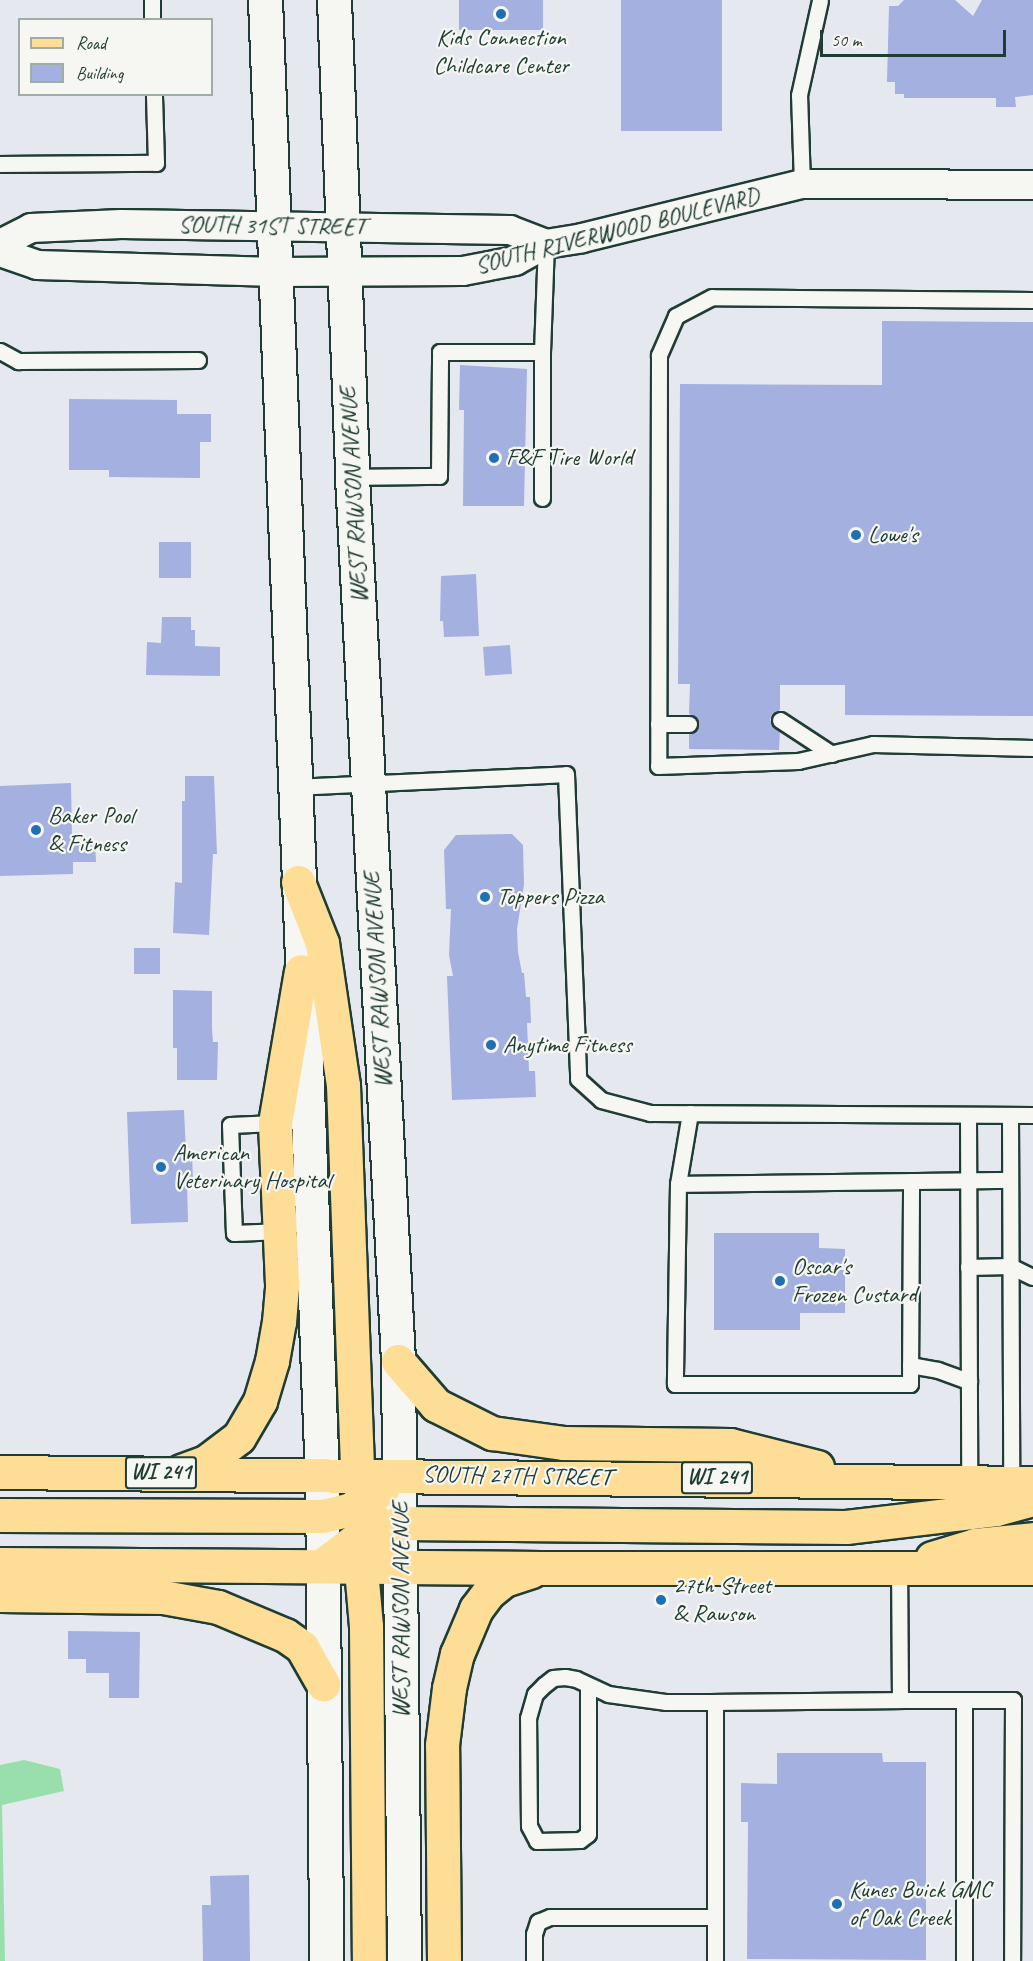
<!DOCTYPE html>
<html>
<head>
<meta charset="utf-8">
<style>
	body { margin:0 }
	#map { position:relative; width:1033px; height:1961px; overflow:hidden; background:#e5e8ee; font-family:Caveat,sans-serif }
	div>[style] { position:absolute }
	.green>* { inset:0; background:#99dfac }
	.building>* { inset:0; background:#a3b0e0; transform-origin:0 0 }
	.roads { filter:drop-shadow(2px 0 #1f3d34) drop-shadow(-2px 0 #1f3d34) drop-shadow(0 2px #1f3d34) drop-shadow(0 -2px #1f3d34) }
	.service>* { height:15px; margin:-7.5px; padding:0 7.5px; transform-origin:7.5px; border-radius:7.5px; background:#f6f6f2 }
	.minor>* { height:28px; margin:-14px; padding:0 14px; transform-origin:14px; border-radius:14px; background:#f6f6f2 }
	.secondary>* { height:33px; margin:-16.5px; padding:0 16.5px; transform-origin:16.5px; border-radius:16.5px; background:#f6f6f2 }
	.primary>* { height:33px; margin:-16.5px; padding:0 16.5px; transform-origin:16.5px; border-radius:16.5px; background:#fedd96 }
	.dots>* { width:16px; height:16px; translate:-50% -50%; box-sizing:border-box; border:3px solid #f6f6f2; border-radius:50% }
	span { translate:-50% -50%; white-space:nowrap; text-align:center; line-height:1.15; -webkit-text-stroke:4.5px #f6f6f2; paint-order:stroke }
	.shield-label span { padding:2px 4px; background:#f6f6f2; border:2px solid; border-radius:4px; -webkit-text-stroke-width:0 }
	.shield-label { font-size:22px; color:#1f3d34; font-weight:700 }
	.poi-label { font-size:24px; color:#1f3d34 }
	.left { translate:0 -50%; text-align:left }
	.street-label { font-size:24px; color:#1f3d34 }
	.legend { position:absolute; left:18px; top:18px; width:195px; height:78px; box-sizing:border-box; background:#f6f6f2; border:2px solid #a0aca6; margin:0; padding:8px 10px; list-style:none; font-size:18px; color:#1f3d34 }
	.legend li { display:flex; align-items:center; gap:12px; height:30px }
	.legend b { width:30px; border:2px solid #a0aca6 }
	.scale { position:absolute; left:820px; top:30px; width:186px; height:27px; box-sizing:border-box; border:3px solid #1f3d34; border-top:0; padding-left:8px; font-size:18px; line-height:21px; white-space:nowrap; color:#1f3d34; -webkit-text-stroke:4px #f6f6f2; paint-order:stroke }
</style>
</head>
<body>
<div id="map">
	<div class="green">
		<div style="clip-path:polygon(24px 1760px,60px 1769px,64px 1791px,2px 1805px,5px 1961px,0 1961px,0 1765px)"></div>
	</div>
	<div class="building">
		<div style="left:459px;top:0;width:84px;height:30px"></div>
		<div style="left:621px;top:0;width:101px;height:131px"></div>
		<div style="clip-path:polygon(904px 0,955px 0,973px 16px,982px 0,1033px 0,1033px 95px,1015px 97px,1016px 107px,996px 107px,996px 98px,904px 98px,904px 94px,895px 94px,895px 82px,887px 82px,889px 6px,898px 6px)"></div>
		<div style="clip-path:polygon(882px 321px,1033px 322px,1033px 716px,845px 715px,845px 685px,780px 685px,780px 710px,772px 714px,770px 720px,780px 731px,779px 750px,689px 749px,689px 734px,697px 729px,699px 723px,694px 716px,689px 714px,690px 684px,678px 684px,680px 384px,882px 385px)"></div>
		<div style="clip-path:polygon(460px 365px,527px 369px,524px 506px,463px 506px,464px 410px,459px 410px)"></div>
		<div style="clip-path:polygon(69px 399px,177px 400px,177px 414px,211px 414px,211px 442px,200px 442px,200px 478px,109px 477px,109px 470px,69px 470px)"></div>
		<div style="left:159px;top:542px;width:32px;height:36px"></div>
		<div style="clip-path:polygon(476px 574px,479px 636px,444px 637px,443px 621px,440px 621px,441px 576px)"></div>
		<div style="clip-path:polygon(162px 617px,191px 617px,191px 630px,195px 630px,195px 646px,220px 647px,220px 676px,146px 675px,147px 642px,161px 643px)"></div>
		<div style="left:510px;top:645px;width:29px;height:27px;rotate:86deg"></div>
		<div style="clip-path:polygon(185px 776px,214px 776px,217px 854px,213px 854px,209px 935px,173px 933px,175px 882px,182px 883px,182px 801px,185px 801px)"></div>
		<div style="clip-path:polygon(71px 783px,72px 841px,95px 841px,96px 862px,73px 862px,73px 874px,0 876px,0 786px)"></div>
		<div style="clip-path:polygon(512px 834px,523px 845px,524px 884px,517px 929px,518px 952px,522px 973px,524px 973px,526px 997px,530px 997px,531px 1023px,527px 1023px,529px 1071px,535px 1071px,536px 1097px,452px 1100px,447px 976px,453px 976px,449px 955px,451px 909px,446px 909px,444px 850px,456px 835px)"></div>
		<div style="left:134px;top:948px;width:26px;height:26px"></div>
		<div style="clip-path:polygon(173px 990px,212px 991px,212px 1029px,213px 1042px,218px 1042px,217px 1080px,177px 1080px,177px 1048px,173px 1048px)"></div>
		<div style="clip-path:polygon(184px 1110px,186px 1152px,192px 1152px,193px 1181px,187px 1181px,188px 1222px,131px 1224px,127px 1112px)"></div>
		<div style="clip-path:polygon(714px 1233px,819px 1233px,819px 1248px,845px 1249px,845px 1313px,800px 1313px,800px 1330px,714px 1330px)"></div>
		<div style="clip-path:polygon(68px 1631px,140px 1632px,139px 1698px,109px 1698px,109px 1673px,86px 1673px,86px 1659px,68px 1659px)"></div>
		<div style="clip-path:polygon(777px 1753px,882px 1753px,883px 1762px,926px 1762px,926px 1960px,747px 1959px,748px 1822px,741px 1822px,741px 1783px,777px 1784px)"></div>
		<div style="clip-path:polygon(249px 1875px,250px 1961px,203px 1961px,202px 1905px,211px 1905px,210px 1876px)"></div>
	</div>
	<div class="roads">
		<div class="service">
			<div style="left:152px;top:0;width:20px;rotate:90deg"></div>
			<div style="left:0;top:164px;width:156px;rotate:-0.4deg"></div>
			<div style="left:156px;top:163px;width:69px;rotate:-91.7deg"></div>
			<div style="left:802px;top:184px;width:89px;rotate:-91.9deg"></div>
			<div style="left:799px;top:95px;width:97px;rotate:-77.5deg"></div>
			<div style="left:1033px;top:300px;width:321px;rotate:-179.5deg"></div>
			<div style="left:712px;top:297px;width:41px;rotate:152.2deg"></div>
			<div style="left:676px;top:316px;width:43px;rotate:113.6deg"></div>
			<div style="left:659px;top:355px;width:411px;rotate:90.1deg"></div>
			<div style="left:658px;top:766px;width:140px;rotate:-2deg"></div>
			<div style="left:798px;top:761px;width:77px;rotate:-12.8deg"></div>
			<div style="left:873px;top:744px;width:160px;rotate:1.4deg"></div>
			<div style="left:0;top:351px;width:21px;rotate:29deg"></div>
			<div style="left:18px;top:361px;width:180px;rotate:-0.3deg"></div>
			<div style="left:542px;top:352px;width:146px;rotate:90deg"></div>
			<div style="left:352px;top:477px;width:87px;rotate:-0.7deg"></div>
			<div style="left:439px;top:476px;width:124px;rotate:-89.5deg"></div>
			<div style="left:440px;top:352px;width:102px"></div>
			<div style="left:542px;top:352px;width:108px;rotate:-87.9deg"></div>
			<div style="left:780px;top:720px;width:62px;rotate:33.2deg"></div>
			<div style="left:658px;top:724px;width:31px"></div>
			<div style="left:295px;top:787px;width:271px;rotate:-2.7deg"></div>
			<div style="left:566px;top:774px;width:305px;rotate:87.7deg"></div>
			<div style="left:578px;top:1079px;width:31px;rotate:42deg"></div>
			<div style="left:601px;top:1100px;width:51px;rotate:14.9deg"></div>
			<div style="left:650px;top:1113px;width:383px;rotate:0.3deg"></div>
			<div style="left:690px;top:1113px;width:72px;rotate:99.6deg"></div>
			<div style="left:678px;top:1184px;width:200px;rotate:90.9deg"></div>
			<div style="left:675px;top:1384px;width:235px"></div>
			<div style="left:910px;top:1384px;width:203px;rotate:-89.7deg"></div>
			<div style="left:968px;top:1115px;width:365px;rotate:89.8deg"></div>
			<div style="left:1010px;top:1115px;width:366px;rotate:89.8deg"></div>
			<div style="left:275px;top:1123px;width:45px;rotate:177.5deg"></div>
			<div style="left:230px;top:1125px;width:108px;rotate:87.9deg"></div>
			<div style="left:234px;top:1233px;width:48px;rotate:-2.4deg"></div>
			<div style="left:678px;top:1184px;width:332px;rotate:-0.7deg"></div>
			<div style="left:968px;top:1267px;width:42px;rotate:-1.4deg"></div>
			<div style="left:1010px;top:1266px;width:25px;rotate:26deg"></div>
			<div style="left:910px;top:1365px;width:28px;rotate:10deg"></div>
			<div style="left:938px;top:1370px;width:33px;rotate:20deg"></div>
			<div style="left:588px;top:1687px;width:147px;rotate:90deg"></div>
			<div style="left:588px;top:1834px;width:10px;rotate:143deg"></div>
			<div style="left:580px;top:1840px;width:43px;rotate:178.7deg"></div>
			<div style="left:537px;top:1841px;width:17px;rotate:-118deg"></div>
			<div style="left:529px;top:1826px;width:108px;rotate:-90.5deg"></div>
			<div style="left:528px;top:1718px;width:25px;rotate:-74deg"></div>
			<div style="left:535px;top:1694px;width:13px;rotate:-45deg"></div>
			<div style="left:544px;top:1685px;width:11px;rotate:-38deg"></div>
			<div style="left:553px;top:1678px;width:12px;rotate:-5deg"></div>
			<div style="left:565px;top:1677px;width:11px;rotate:10deg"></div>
			<div style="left:576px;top:1679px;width:35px;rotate:25deg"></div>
			<div style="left:608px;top:1694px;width:59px;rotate:7.9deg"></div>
			<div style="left:666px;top:1702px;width:49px"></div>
			<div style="left:900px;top:1700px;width:113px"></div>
			<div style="left:1013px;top:1700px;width:261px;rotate:90.2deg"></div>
			<div style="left:534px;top:1961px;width:27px;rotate:-90deg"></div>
			<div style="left:534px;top:1934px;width:13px;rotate:-72deg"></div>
			<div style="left:538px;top:1922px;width:13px;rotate:-23deg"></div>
			<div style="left:550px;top:1917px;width:165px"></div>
			<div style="left:715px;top:1917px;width:215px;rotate:-90deg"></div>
			<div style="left:715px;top:1702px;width:185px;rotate:-0.6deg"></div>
			<div style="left:900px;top:1700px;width:132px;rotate:-90.4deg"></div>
			<div style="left:715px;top:1961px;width:44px;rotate:-90deg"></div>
			<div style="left:964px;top:1961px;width:260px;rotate:-90deg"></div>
		</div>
		<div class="minor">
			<div style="left:0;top:244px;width:35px;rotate:-27deg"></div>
			<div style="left:31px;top:228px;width:90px;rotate:-2.5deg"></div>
			<div style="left:121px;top:224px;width:389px;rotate:0.9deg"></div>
			<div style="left:510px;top:230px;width:39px;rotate:21deg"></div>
			<div style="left:0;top:252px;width:39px;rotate:19deg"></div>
			<div style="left:37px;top:265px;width:239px;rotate:1.7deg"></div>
			<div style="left:276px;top:272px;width:187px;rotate:-0.3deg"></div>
			<div style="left:463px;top:271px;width:53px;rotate:-10.9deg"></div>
			<div style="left:515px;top:261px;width:35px;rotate:-29deg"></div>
			<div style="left:546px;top:244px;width:36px;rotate:-9deg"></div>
			<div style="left:582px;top:238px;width:227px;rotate:-13.8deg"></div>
			<div style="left:802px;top:184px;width:231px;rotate:0.2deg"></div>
		</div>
		<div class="secondary">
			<div style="left:265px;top:0;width:1476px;rotate:87.79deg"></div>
			<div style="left:322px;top:1475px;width:486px;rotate:89.5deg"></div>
			<div style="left:334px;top:0;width:477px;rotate:87.8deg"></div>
			<div style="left:352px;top:477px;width:885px;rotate:87.02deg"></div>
			<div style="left:398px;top:1361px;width:600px;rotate:89.43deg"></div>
		</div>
		<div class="primary">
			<div style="left:298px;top:882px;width:66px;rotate:68.5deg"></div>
			<div style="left:322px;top:943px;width:144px;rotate:81.6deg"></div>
			<div style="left:343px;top:1085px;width:390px;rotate:87.9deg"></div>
			<div style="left:357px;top:1475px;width:28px;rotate:75deg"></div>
			<div style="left:364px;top:1502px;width:50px;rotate:61.4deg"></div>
			<div style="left:398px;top:1361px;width:58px;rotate:49.2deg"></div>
			<div style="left:436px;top:1405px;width:63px;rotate:26.6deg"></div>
			<div style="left:492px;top:1433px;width:73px;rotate:7.9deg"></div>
			<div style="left:564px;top:1443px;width:166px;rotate:0.7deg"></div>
			<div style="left:730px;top:1445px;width:90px;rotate:14.2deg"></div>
			<div style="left:181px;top:1471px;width:27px;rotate:-20deg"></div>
			<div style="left:206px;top:1462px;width:41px;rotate:-37.1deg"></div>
			<div style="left:239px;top:1437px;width:42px;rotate:-59.7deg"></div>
			<div style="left:260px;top:1401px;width:42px;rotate:-73.3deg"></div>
			<div style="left:272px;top:1361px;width:40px;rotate:-80deg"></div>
			<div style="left:279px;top:1322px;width:38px;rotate:-85deg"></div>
			<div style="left:282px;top:1284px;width:161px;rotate:-92.5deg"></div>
			<div style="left:275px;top:1123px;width:154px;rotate:-80.3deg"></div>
			<div style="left:0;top:1472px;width:1033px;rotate:0.61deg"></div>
			<div style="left:0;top:1515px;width:322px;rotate:0.2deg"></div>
			<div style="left:322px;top:1516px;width:28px;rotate:-13deg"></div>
			<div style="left:349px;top:1510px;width:39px;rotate:-32deg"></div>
			<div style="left:359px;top:1546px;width:80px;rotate:85deg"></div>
			<div style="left:366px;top:1626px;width:335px;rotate:89.5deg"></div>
			<div style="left:932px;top:1558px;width:45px;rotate:-16.8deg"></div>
			<div style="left:975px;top:1545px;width:58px;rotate:-5.9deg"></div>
			<div style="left:0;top:1564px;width:541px;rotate:0.42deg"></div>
			<div style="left:541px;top:1568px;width:492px"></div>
			<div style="left:321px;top:1566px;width:46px;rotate:-37.1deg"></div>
			<div style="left:358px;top:1538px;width:44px;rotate:-20.1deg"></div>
			<div style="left:399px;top:1523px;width:447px;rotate:0.5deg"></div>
			<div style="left:846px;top:1527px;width:151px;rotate:-6.8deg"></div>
			<div style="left:996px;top:1509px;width:38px;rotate:-15deg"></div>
			<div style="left:0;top:1595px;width:163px;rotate:0.7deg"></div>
			<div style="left:163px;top:1597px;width:56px;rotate:10.3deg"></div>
			<div style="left:218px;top:1607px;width:73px;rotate:22.7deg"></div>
			<div style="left:285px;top:1635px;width:21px;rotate:35deg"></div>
			<div style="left:302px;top:1647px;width:43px;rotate:60.4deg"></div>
			<div style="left:444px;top:1961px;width:216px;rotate:-90.5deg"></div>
			<div style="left:442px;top:1745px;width:57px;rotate:-83deg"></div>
			<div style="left:449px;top:1688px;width:35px;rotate:-77deg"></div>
			<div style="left:457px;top:1654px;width:49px;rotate:-67.1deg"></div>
			<div style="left:476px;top:1609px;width:20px;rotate:-53deg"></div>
			<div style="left:488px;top:1593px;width:21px;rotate:-39deg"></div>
			<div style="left:504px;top:1580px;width:29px;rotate:-18deg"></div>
		</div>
	</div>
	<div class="dots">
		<div style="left:501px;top:14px;background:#1f6fb2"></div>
		<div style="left:494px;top:458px;background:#1f6fb2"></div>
		<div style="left:856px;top:535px;background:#1f6fb2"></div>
		<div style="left:36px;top:830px;background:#1f6fb2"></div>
		<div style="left:485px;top:897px;background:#1f6fb2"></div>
		<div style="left:491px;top:1045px;background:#1f6fb2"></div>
		<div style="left:161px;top:1167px;background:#1f6fb2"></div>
		<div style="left:780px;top:1281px;background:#1f6fb2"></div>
		<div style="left:661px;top:1600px;background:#1f6fb2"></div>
		<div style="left:837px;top:1904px;background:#1f6fb2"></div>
	</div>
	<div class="shield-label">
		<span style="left:161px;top:1473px">WI 241</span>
		<span style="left:717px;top:1478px">WI 241</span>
	</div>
	<div class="poi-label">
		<span style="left:501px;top:52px">Kids Connection<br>Childcare Center</span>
		<span class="left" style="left:506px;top:458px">F&amp;F Tire World</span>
		<span class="left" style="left:868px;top:535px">Lowe's</span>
		<span class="left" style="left:48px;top:830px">Baker Pool<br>&amp; Fitness</span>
		<span class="left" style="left:497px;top:897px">Toppers Pizza</span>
		<span class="left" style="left:503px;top:1045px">Anytime Fitness</span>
		<span class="left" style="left:173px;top:1167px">American<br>Veterinary Hospital</span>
		<span class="left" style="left:792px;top:1281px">Oscar's<br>Frozen Custard</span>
		<span class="left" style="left:673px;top:1600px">27th Street<br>&amp; Rawson</span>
		<span class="left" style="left:849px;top:1904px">Kunes Buick GMC<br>of Oak Creek</span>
	</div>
	<div class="street-label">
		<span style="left:272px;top:226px;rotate:1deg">SOUTH 31ST STREET</span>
		<span style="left:617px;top:231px;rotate:-14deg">SOUTH RIVERWOOD BOULEVARD</span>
		<span style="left:354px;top:495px;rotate:-93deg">WEST RAWSON AVENUE</span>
		<span style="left:378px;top:980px;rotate:-93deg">WEST RAWSON AVENUE</span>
		<span style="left:517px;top:1476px;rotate:1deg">SOUTH 27TH STREET</span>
		<span style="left:401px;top:1610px;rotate:-90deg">WEST RAWSON AVENUE</span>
	</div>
	<ul class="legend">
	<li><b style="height:8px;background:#fedd96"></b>Road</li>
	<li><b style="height:16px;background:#a3b0e0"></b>Building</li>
	</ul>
	<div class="scale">50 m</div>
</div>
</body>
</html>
